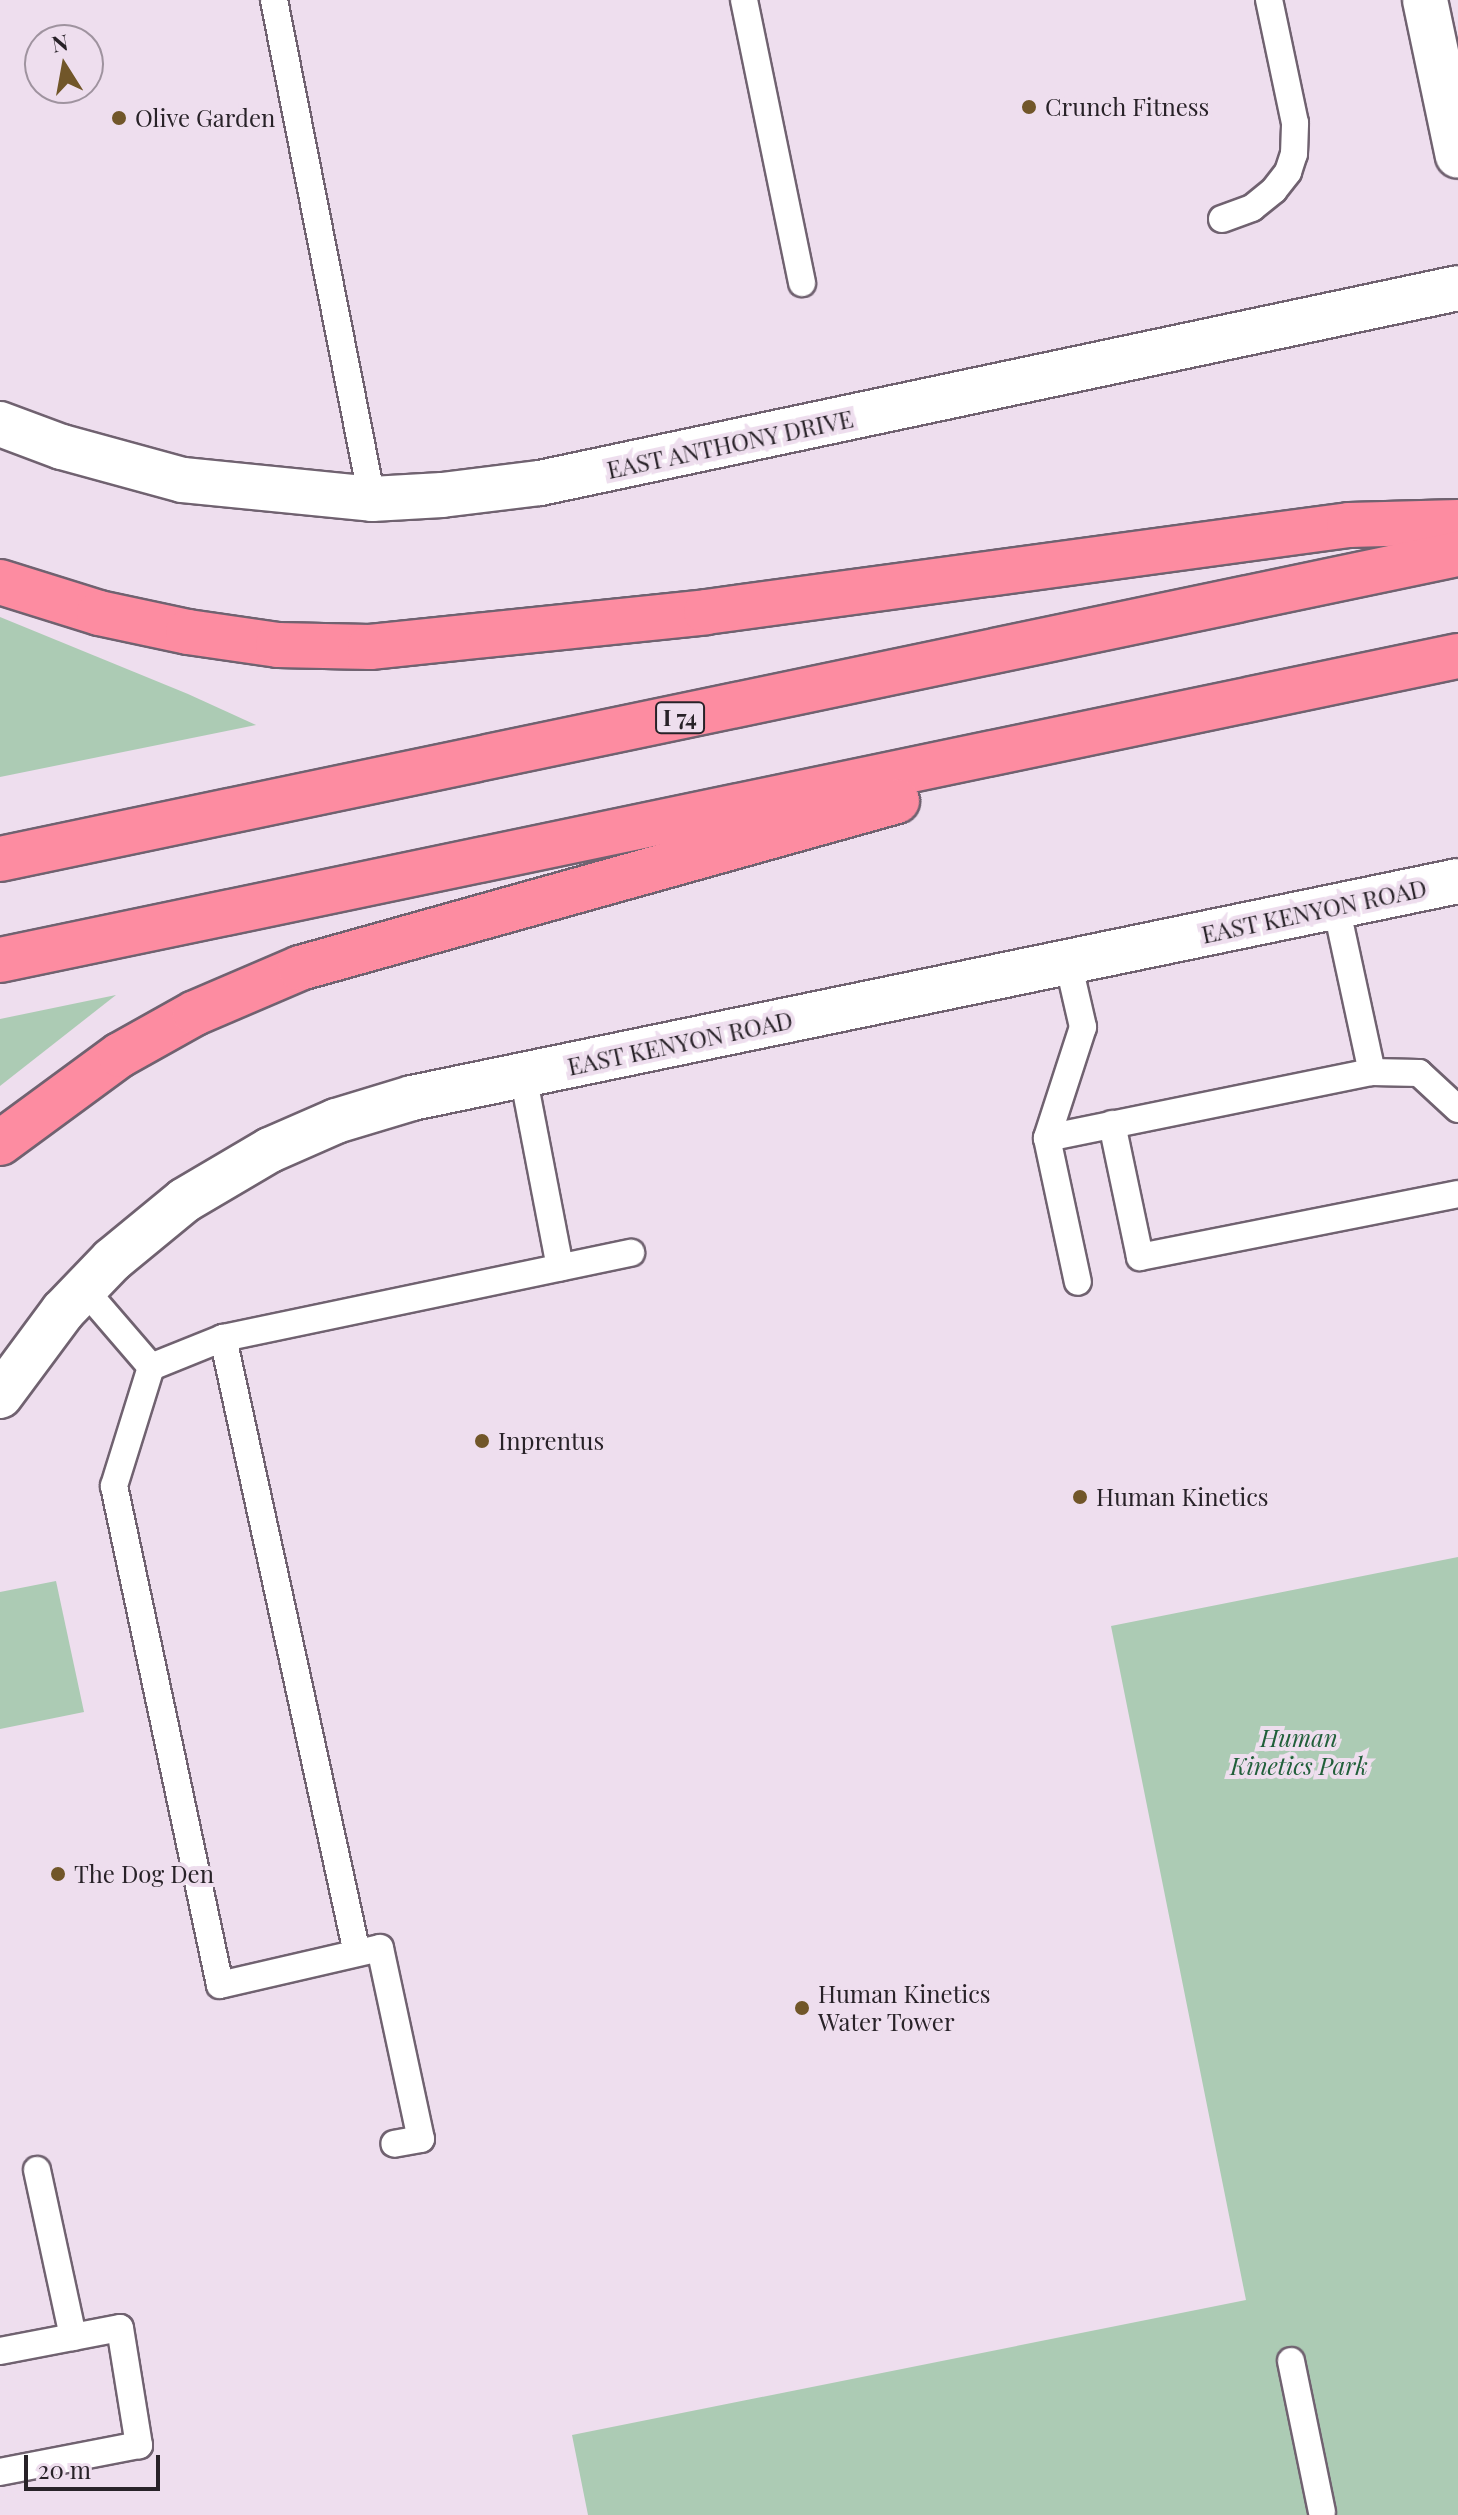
<!DOCTYPE html>
<html>
<head>
<meta charset="utf-8">
<style>
	body { margin:0 }
	#map { position:relative; width:1458px; height:2515px; overflow:hidden; background:#eedeee; font-family:"Playfair Display",serif }
	div>[style] { position:absolute }
	.green>* { inset:0; background:#accbb4 }
	.roads { filter:drop-shadow(2px 0 #706270) drop-shadow(-2px 0 #706270) drop-shadow(0 2px #706270) drop-shadow(0 -2px #706270) }
	.service>* { height:26px; margin:-13px; padding:0 13px; transform-origin:13px; border-radius:13px; background:#fff }
	.tertiary>* { height:44px; margin:-22px; padding:0 22px; transform-origin:22px; border-radius:22px; background:#fff }
	.secondary>* { height:44px; margin:-22px; padding:0 22px; transform-origin:22px; border-radius:22px; background:#fff }
	.motorway>* { height:44px; margin:-22px; padding:0 22px; transform-origin:22px; border-radius:22px; background:#fd8ca1 }
	.dots>* { width:22px; height:22px; translate:-50% -50%; box-sizing:border-box; border:4px solid #eedeee; border-radius:50% }
	span { translate:-50% -50%; white-space:nowrap; text-align:center; line-height:1.15; -webkit-text-stroke:8px #eedeee; paint-order:stroke }
	.shield-label span { padding:2px 6px; background:#eedeee; border:2px solid; border-radius:6px; -webkit-text-stroke-width:0 }
	.shield-label { font-size:22px; color:#282228; font-weight:700 }
	.poi-label { font-size:24px; color:#282228 }
	.left { translate:0 -50%; text-align:left }
	.street-label { font-size:24px; color:#282228 }
	.park-label { font-size:24px; color:#215f3a; font-style:italic }
	.north { position:absolute; left:24px; top:24px; width:80px; height:80px; box-sizing:border-box; background:#eedeee; border:2px solid #9f939f; border-radius:50%; rotate:349deg; font-size:22px; font-weight:700; line-height:32px; text-align:center; color:#282228 }
	.north::after { content:''; display:block; margin:auto; width:28px; height:36px; background:#715629; clip-path:polygon(50% 0,100% 100%,50% 72%,0 100%) }
	.scale { position:absolute; left:24px; top:2455px; width:136px; height:36px; box-sizing:border-box; border:4px solid #282228; border-top:0; padding-left:10px; font-size:24px; line-height:28px; white-space:nowrap; color:#282228; -webkit-text-stroke:6px #eedeee; paint-order:stroke }
</style>
</head>
<body>
<div id="map">
	<div class="green">
		<div style="clip-path:polygon(0 617px,188px 694px,256px 725px,0 777px)"></div>
		<div style="clip-path:polygon(116px 995px,0 1086px,0 1019px)"></div>
		<div style="clip-path:polygon(1458px 1557px,1458px 2515px,588px 2515px,572px 2435px,1246px 2300px,1111px 1626px)"></div>
		<div style="clip-path:polygon(56px 1581px,84px 1712px,0 1729px,0 1592px)"></div>
	</div>
	<div class="roads">
		<div class="service">
			<div style="left:274px;top:0;width:509px;rotate:78.89deg"></div>
			<div style="left:744px;top:0;width:289px;rotate:78.4deg"></div>
			<div style="left:1222px;top:219px;width:32px;rotate:-20deg"></div>
			<div style="left:1252px;top:208px;width:28px;rotate:-39deg"></div>
			<div style="left:1274px;top:190px;width:23px;rotate:-52deg"></div>
			<div style="left:1288px;top:172px;width:19px;rotate:-72deg"></div>
			<div style="left:1294px;top:154px;width:31px;rotate:-88deg"></div>
			<div style="left:1295px;top:123px;width:126px;rotate:-101.9deg"></div>
			<div style="left:1336px;top:906px;width:170px;rotate:77.8deg"></div>
			<div style="left:1068px;top:962px;width:67px;rotate:77deg"></div>
			<div style="left:1083px;top:1027px;width:117px;rotate:108deg"></div>
			<div style="left:1047px;top:1138px;width:147px;rotate:77.9deg"></div>
			<div style="left:523px;top:1075px;width:196px;rotate:79.1deg"></div>
			<div style="left:1112px;top:1124px;width:136px;rotate:78.1deg"></div>
			<div style="left:1140px;top:1257px;width:324px;rotate:-11.2deg"></div>
			<div style="left:1047px;top:1138px;width:332px;rotate:-11.5deg"></div>
			<div style="left:1372px;top:1072px;width:47px;rotate:1.2deg"></div>
			<div style="left:1419px;top:1073px;width:53px;rotate:42.7deg"></div>
			<div style="left:84px;top:1289px;width:103px;rotate:49.3deg"></div>
			<div style="left:151px;top:1367px;width:125px;rotate:107.3deg"></div>
			<div style="left:114px;top:1486px;width:510px;rotate:78.01deg"></div>
			<div style="left:220px;top:1985px;width:164px;rotate:-13deg"></div>
			<div style="left:380px;top:1948px;width:195px;rotate:77.9deg"></div>
			<div style="left:421px;top:2139px;width:27px;rotate:170deg"></div>
			<div style="left:223px;top:1338px;width:629px;rotate:77.71deg"></div>
			<div style="left:151px;top:1367px;width:78px;rotate:-21.9deg"></div>
			<div style="left:223px;top:1338px;width:417px;rotate:-11.8deg"></div>
			<div style="left:37px;top:2170px;width:171px;rotate:77.8deg"></div>
			<div style="left:0;top:2351px;width:122px;rotate:-10.9deg"></div>
			<div style="left:120px;top:2328px;width:119px;rotate:80.8deg"></div>
			<div style="left:139px;top:2445px;width:142px;rotate:169deg"></div>
			<div style="left:1291px;top:2361px;width:154px;rotate:78.4deg"></div>
		</div>
		<div class="tertiary">
			<div style="left:0;top:424px;width:66px;rotate:20.4deg"></div>
			<div style="left:62px;top:447px;width:125px;rotate:15.3deg"></div>
			<div style="left:183px;top:480px;width:190px;rotate:5.7deg"></div>
			<div style="left:372px;top:499px;width:70px;rotate:-3.3deg"></div>
			<div style="left:442px;top:495px;width:99px;rotate:-7deg"></div>
			<div style="left:540px;top:483px;width:938px;rotate:-11.99deg"></div>
			<div style="left:0;top:1396px;width:106px;rotate:-53.5deg"></div>
			<div style="left:63px;top:1311px;width:71px;rotate:-46.1deg"></div>
			<div style="left:112px;top:1260px;width:94px;rotate:-39.4deg"></div>
			<div style="left:185px;top:1200px;width:99px;rotate:-30.5deg"></div>
			<div style="left:270px;top:1150px;width:72px;rotate:-23.7deg"></div>
			<div style="left:336px;top:1121px;width:79px;rotate:-16.8deg"></div>
			<div style="left:412px;top:1098px;width:1068px;rotate:-11.72deg"></div>
		</div>
		<div class="secondary">
			<div style="left:1425px;top:0;width:159px;rotate:78.1deg"></div>
		</div>
		<div class="motorway">
			<div style="left:0;top:582px;width:104px;rotate:17.4deg"></div>
			<div style="left:99px;top:613px;width:91px;rotate:12.1deg"></div>
			<div style="left:188px;top:632px;width:91px;rotate:8.2deg"></div>
			<div style="left:278px;top:645px;width:92px;rotate:1.2deg"></div>
			<div style="left:370px;top:647px;width:338px;rotate:-5.9deg"></div>
			<div style="left:706px;top:612px;width:649px;rotate:-7.71deg"></div>
			<div style="left:1349px;top:525px;width:109px;rotate:-1.6deg"></div>
			<div style="left:0;top:859px;width:1490px;rotate:-11.82deg"></div>
			<div style="left:0;top:960px;width:1489px;rotate:-11.78deg"></div>
			<div style="left:0;top:1143px;width:149px;rotate:-36.3deg"></div>
			<div style="left:120px;top:1055px;width:86px;rotate:-29.2deg"></div>
			<div style="left:195px;top:1013px;width:114px;rotate:-23.2deg"></div>
			<div style="left:300px;top:968px;width:620px;rotate:-15.63deg"></div>
		</div>
	</div>
	<div class="dots">
		<div style="left:1029px;top:107px;background:#715629"></div>
		<div style="left:119px;top:118px;background:#715629"></div>
		<div style="left:482px;top:1441px;background:#715629"></div>
		<div style="left:1080px;top:1497px;background:#715629"></div>
		<div style="left:58px;top:1874px;background:#715629"></div>
		<div style="left:802px;top:2008px;background:#715629"></div>
	</div>
	<div class="shield-label">
		<span style="left:680px;top:718px">I 74</span>
	</div>
	<div class="poi-label">
		<span class="left" style="left:1045px;top:107px">Crunch Fitness</span>
		<span class="left" style="left:135px;top:118px">Olive Garden</span>
		<span class="left" style="left:498px;top:1441px">Inprentus</span>
		<span class="left" style="left:1096px;top:1497px">Human Kinetics</span>
		<span class="left" style="left:74px;top:1874px">The Dog Den</span>
		<span class="left" style="left:818px;top:2008px">Human Kinetics<br>Water Tower</span>
	</div>
	<div class="street-label">
		<span style="left:730px;top:444px;rotate:-12deg">EAST ANTHONY DRIVE</span>
		<span style="left:1314px;top:911px;rotate:-12deg">EAST KENYON ROAD</span>
		<span style="left:680px;top:1043px;rotate:-12deg">EAST KENYON ROAD</span>
	</div>
	<div class="park-label">
		<span style="left:1299px;top:1752px">Human<br>Kinetics Park</span>
	</div>
	<div class="north">N</div>
	<div class="scale">20 m</div>
</div>
</body>
</html>
